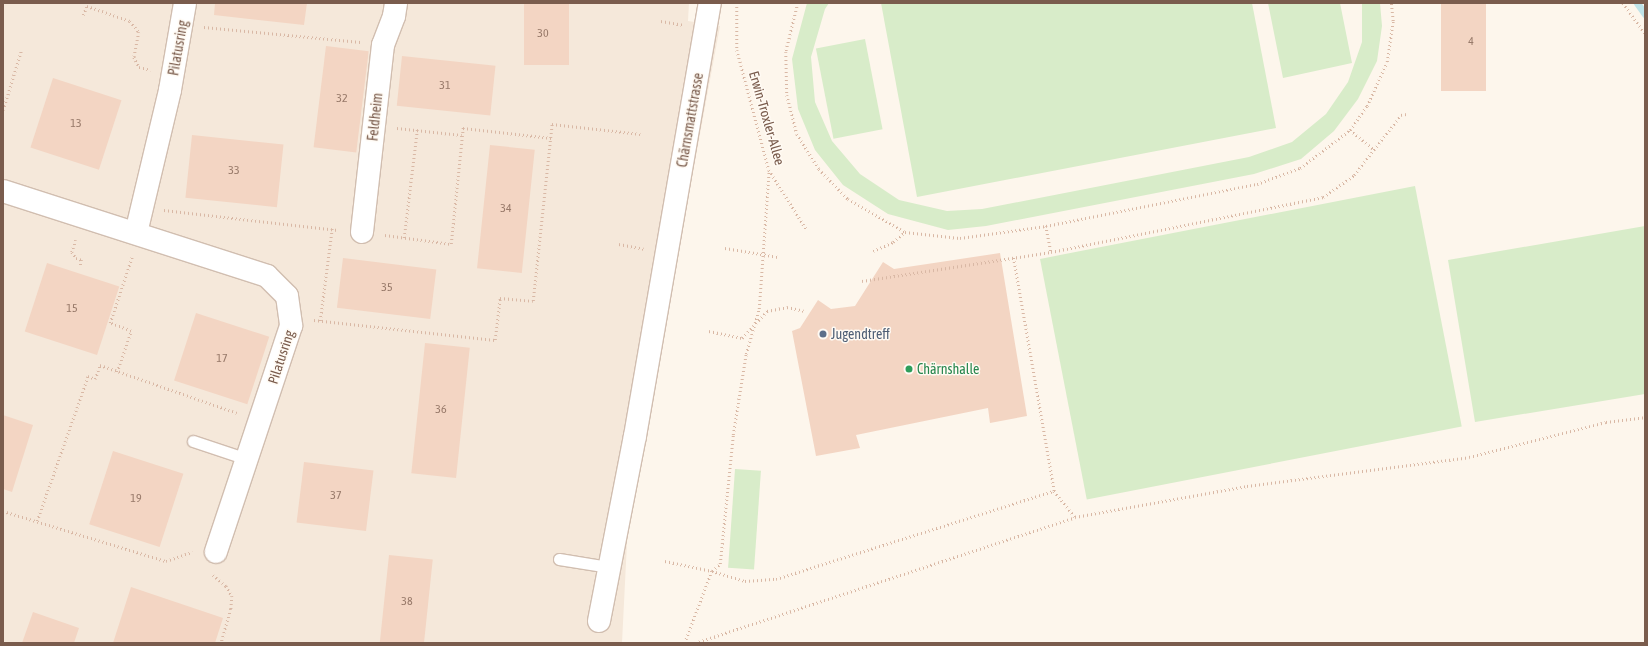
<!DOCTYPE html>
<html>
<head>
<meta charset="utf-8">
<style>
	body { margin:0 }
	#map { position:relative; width:1648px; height:646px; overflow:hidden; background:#fdf6ec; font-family:"Asap Condensed",sans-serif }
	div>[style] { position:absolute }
	.residential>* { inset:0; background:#f5e8da }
	.green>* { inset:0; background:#d8ecc9; transform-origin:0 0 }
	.stream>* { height:7px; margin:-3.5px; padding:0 3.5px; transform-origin:3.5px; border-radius:3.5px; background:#bfe3e8 }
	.building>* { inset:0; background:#f3d5c3; transform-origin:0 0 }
	.path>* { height:2.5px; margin-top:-1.25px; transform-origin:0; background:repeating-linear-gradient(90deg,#d9b8a5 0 1px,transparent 0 4px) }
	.roads { filter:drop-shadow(1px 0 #d1beb0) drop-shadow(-1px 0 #d1beb0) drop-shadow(0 1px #d1beb0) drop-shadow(0 -1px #d1beb0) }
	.service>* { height:11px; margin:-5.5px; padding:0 5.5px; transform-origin:5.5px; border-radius:5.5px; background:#fff }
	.minor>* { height:22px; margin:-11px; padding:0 11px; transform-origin:11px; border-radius:11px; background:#fff }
	.dots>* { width:11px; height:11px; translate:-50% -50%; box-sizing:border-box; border:2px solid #fffaf3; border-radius:50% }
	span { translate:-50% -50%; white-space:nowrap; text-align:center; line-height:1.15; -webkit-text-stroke:3px #fffaf3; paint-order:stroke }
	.number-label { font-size:12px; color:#987a6a }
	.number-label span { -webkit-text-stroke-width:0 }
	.street-label { font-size:14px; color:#7a5c4d }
	.service-label { font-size:14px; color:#4e5e75 }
	.left { translate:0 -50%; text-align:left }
	.leisure-label { font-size:14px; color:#27864d }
	.frame { position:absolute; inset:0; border:4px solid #7a5c4d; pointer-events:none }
</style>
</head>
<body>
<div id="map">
	<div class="residential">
		<div style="clip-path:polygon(3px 3px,689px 3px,688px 21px,720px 26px,628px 523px,622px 643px,3px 643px)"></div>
	</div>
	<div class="green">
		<div style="clip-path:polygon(807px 3px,829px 3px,825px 9px,811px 57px,815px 102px,832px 141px,860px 174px,899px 200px,947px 211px,982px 209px,1249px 157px,1292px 142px,1326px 114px,1348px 82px,1362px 42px,1362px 3px,1380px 3px,1382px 26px,1377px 61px,1358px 99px,1334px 131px,1301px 159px,1254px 174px,986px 226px,948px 230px,888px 214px,843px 185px,815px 150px,798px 109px,792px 59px)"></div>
		<div style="clip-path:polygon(881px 3px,1252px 3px,1276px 128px,917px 197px)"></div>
		<div style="clip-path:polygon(1268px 3px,1340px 3px,1352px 63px,1283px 78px)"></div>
		<div style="left:865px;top:39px;width:92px;height:50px;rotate:79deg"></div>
		<div style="left:1415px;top:186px;width:245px;height:382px;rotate:79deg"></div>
		<div style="clip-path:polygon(1645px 226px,1645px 394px,1475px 422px,1448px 260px)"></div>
		<div style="left:735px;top:469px;width:26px;height:99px;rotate:4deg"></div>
	</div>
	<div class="stream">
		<div style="left:1637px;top:3px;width:14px;rotate:54deg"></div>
	</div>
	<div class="building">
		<div style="clip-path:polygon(215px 3px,307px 3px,304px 25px,214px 15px)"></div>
		<div style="left:524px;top:3px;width:45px;height:62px"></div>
		<div style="left:1441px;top:3px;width:45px;height:88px"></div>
		<div style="left:326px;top:46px;width:43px;height:102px;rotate:7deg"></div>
		<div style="left:402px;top:56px;width:94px;height:50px;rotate:6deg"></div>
		<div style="left:53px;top:78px;width:72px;height:73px;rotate:18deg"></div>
		<div style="left:192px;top:135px;width:92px;height:63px;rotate:6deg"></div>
		<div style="left:490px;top:145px;width:45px;height:124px;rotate:6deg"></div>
		<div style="clip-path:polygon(1000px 253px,1027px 416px,990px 423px,988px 408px,856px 435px,860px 448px,816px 456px,792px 331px,800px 328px,818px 300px,831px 309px,855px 306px,883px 262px,894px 269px)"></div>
		<div style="left:343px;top:258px;width:94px;height:50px;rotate:7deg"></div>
		<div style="left:47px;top:263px;width:76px;height:72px;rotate:18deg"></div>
		<div style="left:196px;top:313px;width:77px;height:71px;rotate:18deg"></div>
		<div style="left:425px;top:343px;width:45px;height:131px;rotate:6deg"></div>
		<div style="clip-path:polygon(3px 415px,33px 425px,12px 492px,3px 489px)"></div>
		<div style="left:113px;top:451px;width:74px;height:77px;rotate:18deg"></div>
		<div style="left:304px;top:462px;width:70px;height:61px;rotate:7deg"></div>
		<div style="left:389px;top:555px;width:44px;height:88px;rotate:6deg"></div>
		<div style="clip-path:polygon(131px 587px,223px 618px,215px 643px,113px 643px)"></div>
		<div style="clip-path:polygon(33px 612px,79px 628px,74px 643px,22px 643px)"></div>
	</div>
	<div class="path">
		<div style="left:737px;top:3px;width:47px;rotate:90deg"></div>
		<div style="left:737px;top:50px;width:124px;rotate:75.1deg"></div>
		<div style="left:769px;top:170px;width:71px;rotate:57.7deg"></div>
		<div style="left:798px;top:3px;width:50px;rotate:103.8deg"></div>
		<div style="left:786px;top:52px;width:43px;rotate:88.7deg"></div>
		<div style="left:787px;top:95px;width:40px;rotate:75.6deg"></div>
		<div style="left:797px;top:134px;width:41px;rotate:57.8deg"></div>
		<div style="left:819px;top:169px;width:42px;rotate:46deg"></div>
		<div style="left:848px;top:199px;width:66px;rotate:30.1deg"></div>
		<div style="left:1623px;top:3px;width:37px;rotate:54deg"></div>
		<div style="left:83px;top:15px;width:10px;rotate:-66deg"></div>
		<div style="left:87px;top:6px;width:46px;rotate:19.2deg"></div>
		<div style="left:130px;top:21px;width:14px;rotate:51deg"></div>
		<div style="left:139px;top:32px;width:25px;rotate:101deg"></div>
		<div style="left:134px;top:57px;width:11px;rotate:63deg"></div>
		<div style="left:139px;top:67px;width:12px;rotate:14deg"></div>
		<div style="left:661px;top:21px;width:22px;rotate:10deg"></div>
		<div style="left:204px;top:27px;width:157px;rotate:5.5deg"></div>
		<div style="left:3px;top:110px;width:62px;rotate:-73deg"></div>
		<div style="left:397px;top:128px;width:65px;rotate:6.1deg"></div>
		<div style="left:1350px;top:130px;width:32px;rotate:39deg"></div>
		<div style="left:164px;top:210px;width:175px;rotate:6.6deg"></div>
		<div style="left:1046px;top:226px;width:26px;rotate:79deg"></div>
		<div style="left:385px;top:235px;width:67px;rotate:7.8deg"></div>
		<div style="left:451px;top:244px;width:117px;rotate:-84.1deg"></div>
		<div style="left:463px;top:128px;width:89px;rotate:6.5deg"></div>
		<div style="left:404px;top:238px;width:109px;rotate:-83.1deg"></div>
		<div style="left:76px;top:240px;width:13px;rotate:108deg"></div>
		<div style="left:72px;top:252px;width:7px;rotate:56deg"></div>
		<div style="left:76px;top:258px;width:6px;rotate:18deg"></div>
		<div style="left:82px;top:260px;width:7px;rotate:106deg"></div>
		<div style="left:619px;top:244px;width:25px;rotate:11deg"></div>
		<div style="left:725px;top:248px;width:54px;rotate:9.6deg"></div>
		<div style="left:873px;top:251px;width:22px;rotate:-24deg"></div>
		<div style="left:893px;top:242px;width:16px;rotate:-40deg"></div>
		<div style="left:905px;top:232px;width:55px;rotate:6.2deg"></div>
		<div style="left:960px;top:238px;width:87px;rotate:-7.9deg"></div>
		<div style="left:1046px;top:226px;width:215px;rotate:-11.3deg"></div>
		<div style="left:1257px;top:184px;width:46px;rotate:-20.4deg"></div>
		<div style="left:1300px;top:168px;width:63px;rotate:-37.2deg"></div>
		<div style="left:1350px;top:130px;width:29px;rotate:-55deg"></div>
		<div style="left:1367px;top:106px;width:48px;rotate:-65.6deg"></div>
		<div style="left:1387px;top:62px;width:41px;rotate:-81.7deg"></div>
		<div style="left:1393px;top:21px;width:18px;rotate:-96deg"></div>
		<div style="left:862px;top:281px;width:191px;rotate:-8.7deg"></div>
		<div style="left:1051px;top:252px;width:278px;rotate:-11.4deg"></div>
		<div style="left:1323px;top:197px;width:38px;rotate:-35deg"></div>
		<div style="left:1354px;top:175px;width:76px;rotate:-51.9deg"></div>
		<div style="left:1401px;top:115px;width:5px;rotate:-11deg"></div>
		<div style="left:314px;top:320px;width:182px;rotate:6.3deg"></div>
		<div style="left:495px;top:340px;width:42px;rotate:-83.2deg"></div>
		<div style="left:500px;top:298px;width:33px;rotate:5deg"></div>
		<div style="left:533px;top:301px;width:178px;rotate:-83.9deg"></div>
		<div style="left:552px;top:124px;width:89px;rotate:6.5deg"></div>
		<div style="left:320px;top:321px;width:93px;rotate:-82.6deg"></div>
		<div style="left:709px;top:331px;width:34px;rotate:12deg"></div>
		<div style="left:742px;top:338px;width:37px;rotate:-47deg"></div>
		<div style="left:767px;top:311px;width:20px;rotate:-11deg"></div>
		<div style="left:787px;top:307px;width:17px;rotate:13deg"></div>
		<div style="left:117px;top:372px;width:43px;rotate:-71.1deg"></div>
		<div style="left:131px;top:331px;width:22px;rotate:-159deg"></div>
		<div style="left:110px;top:323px;width:70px;rotate:-71.6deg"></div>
		<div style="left:1054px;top:491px;width:33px;rotate:51deg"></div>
		<div style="left:3px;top:511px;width:170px;rotate:17.1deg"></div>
		<div style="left:166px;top:561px;width:28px;rotate:-19deg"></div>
		<div style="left:37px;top:521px;width:154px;rotate:-70.6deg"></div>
		<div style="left:88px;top:376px;width:8px;rotate:23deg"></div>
		<div style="left:95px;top:379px;width:15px;rotate:-70deg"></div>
		<div style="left:100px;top:365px;width:145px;rotate:19.3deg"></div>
		<div style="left:665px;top:561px;width:48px;rotate:12deg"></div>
		<div style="left:712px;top:571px;width:77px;rotate:110.6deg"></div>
		<div style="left:712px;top:571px;width:34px;rotate:17deg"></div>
		<div style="left:745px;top:581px;width:31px;rotate:-4deg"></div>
		<div style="left:776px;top:579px;width:292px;rotate:-17.6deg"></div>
		<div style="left:1054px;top:491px;width:238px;rotate:-99.9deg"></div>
		<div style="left:712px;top:571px;width:11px;rotate:-41deg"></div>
		<div style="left:720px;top:564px;width:130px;rotate:-84.2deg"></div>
		<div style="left:733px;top:435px;width:82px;rotate:-80.9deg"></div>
		<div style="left:746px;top:354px;width:47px;rotate:-73.9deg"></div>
		<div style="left:759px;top:309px;width:139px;rotate:-85.9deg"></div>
		<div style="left:213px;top:575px;width:17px;rotate:40deg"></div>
		<div style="left:226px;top:586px;width:12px;rotate:59deg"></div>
		<div style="left:232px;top:596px;width:13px;rotate:94deg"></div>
		<div style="left:231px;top:609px;width:35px;rotate:106deg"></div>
		<div style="left:695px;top:643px;width:400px;rotate:-18.3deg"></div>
		<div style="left:1075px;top:517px;width:175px;rotate:-10.2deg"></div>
		<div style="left:1247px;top:486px;width:224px;rotate:-7.4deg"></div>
		<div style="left:1469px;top:457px;width:141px;rotate:-14.3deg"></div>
		<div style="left:1606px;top:422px;width:39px;rotate:-7deg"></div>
	</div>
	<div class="roads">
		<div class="service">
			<div style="left:193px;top:441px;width:57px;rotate:18.4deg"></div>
			<div style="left:559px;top:559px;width:51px;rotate:9.1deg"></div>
		</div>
		<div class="minor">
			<div style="left:3px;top:191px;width:277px;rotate:17.8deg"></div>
			<div style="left:267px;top:276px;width:28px;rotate:45deg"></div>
			<div style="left:287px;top:296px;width:30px;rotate:82deg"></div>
			<div style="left:291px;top:326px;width:238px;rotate:108.4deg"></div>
			<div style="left:362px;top:232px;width:188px;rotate:-83.6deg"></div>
			<div style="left:383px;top:45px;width:31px;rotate:-69deg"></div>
			<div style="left:394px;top:16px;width:13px;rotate:-81deg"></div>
			<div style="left:136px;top:233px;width:147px;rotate:-76.6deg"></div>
			<div style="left:170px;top:90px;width:88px;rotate:-80.2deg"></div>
			<div style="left:599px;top:621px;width:188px;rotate:-79deg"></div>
			<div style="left:635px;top:436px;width:439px;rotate:-80.2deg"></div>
		</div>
	</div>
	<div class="dots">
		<div style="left:823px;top:334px;background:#5c6f8a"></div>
		<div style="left:909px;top:369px;background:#2e9e5b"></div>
	</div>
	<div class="number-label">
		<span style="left:543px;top:34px">30</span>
		<span style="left:1471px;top:42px">4</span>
		<span style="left:445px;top:86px">31</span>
		<span style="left:342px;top:99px">32</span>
		<span style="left:76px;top:124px">13</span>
		<span style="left:234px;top:171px">33</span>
		<span style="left:506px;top:209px">34</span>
		<span style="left:387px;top:288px">35</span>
		<span style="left:72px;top:309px">15</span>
		<span style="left:222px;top:359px">17</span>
		<span style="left:441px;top:410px">36</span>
		<span style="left:336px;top:496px">37</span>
		<span style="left:136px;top:499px">19</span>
		<span style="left:407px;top:602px">38</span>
	</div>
	<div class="street-label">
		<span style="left:178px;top:48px;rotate:-80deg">Pilatusring</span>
		<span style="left:375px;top:117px;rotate:-84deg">Feldheim</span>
		<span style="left:767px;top:118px;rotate:74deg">Erwin-Troxler-Allee</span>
		<span style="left:690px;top:120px;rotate:-80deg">Chärnsmattstrasse</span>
		<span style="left:281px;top:357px;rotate:-72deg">Pilatusring</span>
	</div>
	<div class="service-label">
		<span class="left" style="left:831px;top:334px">Jugendtreff</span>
	</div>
	<div class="leisure-label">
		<span class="left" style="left:917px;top:369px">Chärnshalle</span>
	</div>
	<div class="frame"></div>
</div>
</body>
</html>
